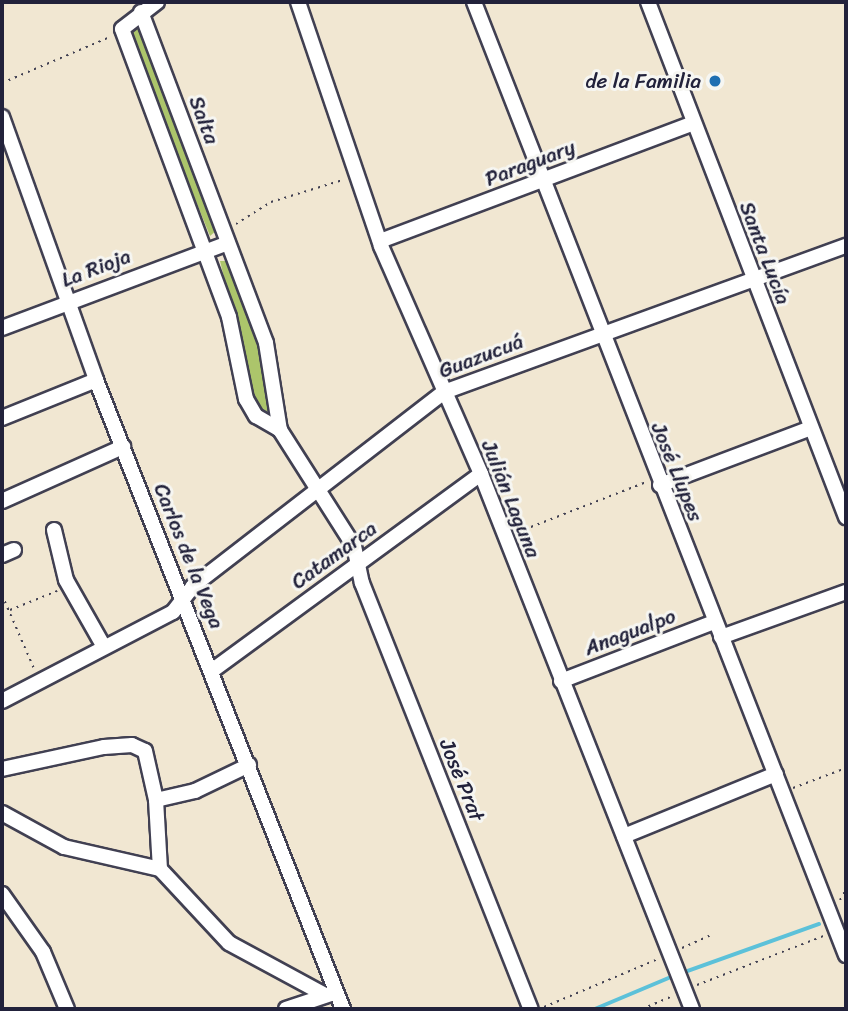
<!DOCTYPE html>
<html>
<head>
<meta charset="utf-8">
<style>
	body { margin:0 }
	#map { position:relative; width:848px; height:1011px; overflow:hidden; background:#f1e7d2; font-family:Sriracha,sans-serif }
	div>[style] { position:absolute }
	.green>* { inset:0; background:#acc56b }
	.stream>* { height:3.5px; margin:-1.75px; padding:0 1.75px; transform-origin:1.75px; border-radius:1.75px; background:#5cc1d9 }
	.path>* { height:2px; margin-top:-1px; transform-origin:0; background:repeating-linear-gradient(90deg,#414052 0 2px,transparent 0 7px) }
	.roads { filter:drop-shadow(2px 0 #414052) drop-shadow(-2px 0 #414052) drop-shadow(0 2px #414052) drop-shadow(0 -2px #414052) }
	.minor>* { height:14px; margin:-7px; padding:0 7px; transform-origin:7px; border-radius:7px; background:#fff }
	.dots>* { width:19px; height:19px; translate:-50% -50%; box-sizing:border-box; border:4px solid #f6f6f2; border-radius:50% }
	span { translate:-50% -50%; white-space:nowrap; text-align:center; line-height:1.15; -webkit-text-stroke:6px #f6f6f2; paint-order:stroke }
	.poi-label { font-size:21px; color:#22223b }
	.right { translate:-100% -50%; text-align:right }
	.street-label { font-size:21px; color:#22223b }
	.frame { position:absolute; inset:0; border:4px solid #22223b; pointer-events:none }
</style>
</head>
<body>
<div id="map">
	<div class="green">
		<div style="clip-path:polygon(139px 21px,217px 230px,210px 236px,126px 28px)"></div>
		<div style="clip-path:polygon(220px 261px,230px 261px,256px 323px,271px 414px,255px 404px)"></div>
	</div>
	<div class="stream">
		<div style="left:688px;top:971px;width:139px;rotate:-19.7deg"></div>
		<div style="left:595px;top:1009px;width:82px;rotate:-22.8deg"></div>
	</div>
	<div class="path">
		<div style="left:2px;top:83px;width:117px;rotate:-23.1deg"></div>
		<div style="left:236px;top:224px;width:41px;rotate:-32.2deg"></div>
		<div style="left:271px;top:202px;width:75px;rotate:-17deg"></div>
		<div style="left:518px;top:532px;width:137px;rotate:-21.3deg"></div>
		<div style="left:2px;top:595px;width:83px;rotate:66.5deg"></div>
		<div style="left:10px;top:610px;width:51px;rotate:-22deg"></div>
		<div style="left:793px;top:788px;width:57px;rotate:-20.7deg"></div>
		<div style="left:840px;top:900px;width:13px;rotate:-61deg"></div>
		<div style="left:682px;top:948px;width:34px;rotate:-24deg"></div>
		<div style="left:697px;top:985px;width:138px;rotate:-21.2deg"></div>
		<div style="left:544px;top:1007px;width:124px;rotate:-22.8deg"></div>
		<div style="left:642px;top:1009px;width:34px;rotate:-23deg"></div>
	</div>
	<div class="roads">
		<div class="minor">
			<div style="left:157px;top:2px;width:44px;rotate:142.4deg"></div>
			<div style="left:122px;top:29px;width:307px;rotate:69.6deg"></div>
			<div style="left:229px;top:317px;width:84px;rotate:78.3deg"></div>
			<div style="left:246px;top:399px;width:20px;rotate:60deg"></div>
			<div style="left:256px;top:416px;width:28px;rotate:30deg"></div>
			<div style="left:298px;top:2px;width:258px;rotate:71.2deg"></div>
			<div style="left:381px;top:246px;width:249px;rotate:66.3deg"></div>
			<div style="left:481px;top:474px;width:575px;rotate:68.48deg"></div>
			<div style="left:474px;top:2px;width:1023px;rotate:68.68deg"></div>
			<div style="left:648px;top:2px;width:552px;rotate:68.97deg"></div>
			<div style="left:141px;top:12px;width:354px;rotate:69.3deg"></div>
			<div style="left:266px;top:343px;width:88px;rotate:80.9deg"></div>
			<div style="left:280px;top:430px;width:138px;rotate:57.5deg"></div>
			<div style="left:354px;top:546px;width:38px;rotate:78deg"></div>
			<div style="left:362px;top:583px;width:458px;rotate:68.4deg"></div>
			<div style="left:2px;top:117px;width:279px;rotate:70.3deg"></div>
			<div style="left:96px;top:380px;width:676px;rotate:68.56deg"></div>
			<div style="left:380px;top:241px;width:335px;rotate:-20.6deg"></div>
			<div style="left:2px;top:328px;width:241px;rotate:-20.6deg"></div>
			<div style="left:2px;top:418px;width:101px;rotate:-22deg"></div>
			<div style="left:660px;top:485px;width:161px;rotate:-20.7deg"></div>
			<div style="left:2px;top:501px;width:133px;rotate:-24.1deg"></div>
			<div style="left:54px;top:530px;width:51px;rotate:76.5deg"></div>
			<div style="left:66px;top:580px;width:75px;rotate:60.4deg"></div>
			<div style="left:2px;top:555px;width:13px;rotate:-23deg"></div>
			<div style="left:721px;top:637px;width:133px;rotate:-19.8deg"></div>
			<div style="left:213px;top:670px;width:332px;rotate:-36.2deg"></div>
			<div style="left:561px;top:681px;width:164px;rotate:-21.1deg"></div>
			<div style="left:2px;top:701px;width:193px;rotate:-27.5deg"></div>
			<div style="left:173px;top:612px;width:33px;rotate:-52deg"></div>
			<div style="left:193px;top:586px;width:317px;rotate:-37.7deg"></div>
			<div style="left:444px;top:392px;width:428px;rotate:-20deg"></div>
			<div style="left:2px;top:769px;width:104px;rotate:-12.2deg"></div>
			<div style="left:104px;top:747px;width:28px;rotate:-4deg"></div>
			<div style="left:132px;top:745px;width:14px;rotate:25deg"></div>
			<div style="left:145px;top:751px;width:50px;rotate:77.3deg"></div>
			<div style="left:156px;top:800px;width:69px;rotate:86.7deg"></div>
			<div style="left:156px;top:800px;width:40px;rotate:-13deg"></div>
			<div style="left:195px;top:791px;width:60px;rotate:-25.7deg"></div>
			<div style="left:2px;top:813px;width:71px;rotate:28.7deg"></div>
			<div style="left:64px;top:847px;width:98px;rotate:12.9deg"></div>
			<div style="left:160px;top:869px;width:101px;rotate:47deg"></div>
			<div style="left:229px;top:943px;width:109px;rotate:28.4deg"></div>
			<div style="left:624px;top:836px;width:164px;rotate:-22.2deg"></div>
			<div style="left:2px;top:894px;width:71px;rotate:54.7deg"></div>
			<div style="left:43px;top:952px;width:62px;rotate:67.2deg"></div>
			<div style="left:286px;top:1009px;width:47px;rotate:-18.4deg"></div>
		</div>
	</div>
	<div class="dots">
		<div style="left:715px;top:81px;background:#1f6fb2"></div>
	</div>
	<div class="poi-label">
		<span class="right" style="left:701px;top:81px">de la Familia</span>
	</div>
	<div class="street-label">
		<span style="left:204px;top:120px;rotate:69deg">Salta</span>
		<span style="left:530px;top:163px;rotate:-21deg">Paraguary</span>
		<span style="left:765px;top:253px;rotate:69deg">Santa Lucía</span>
		<span style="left:96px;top:268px;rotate:-21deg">La Rioja</span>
		<span style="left:481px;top:356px;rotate:-21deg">Guazucuá</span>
		<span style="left:677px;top:472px;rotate:68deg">José Llupes</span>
		<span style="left:511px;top:499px;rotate:68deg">Julián Laguna</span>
		<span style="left:334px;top:555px;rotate:-36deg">Catamarca</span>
		<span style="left:189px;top:556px;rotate:68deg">Carlos de la Vega</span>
		<span style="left:630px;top:632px;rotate:-21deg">Anagualpo</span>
		<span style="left:462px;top:780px;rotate:68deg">José Prat</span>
	</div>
	<div class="frame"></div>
</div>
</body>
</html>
